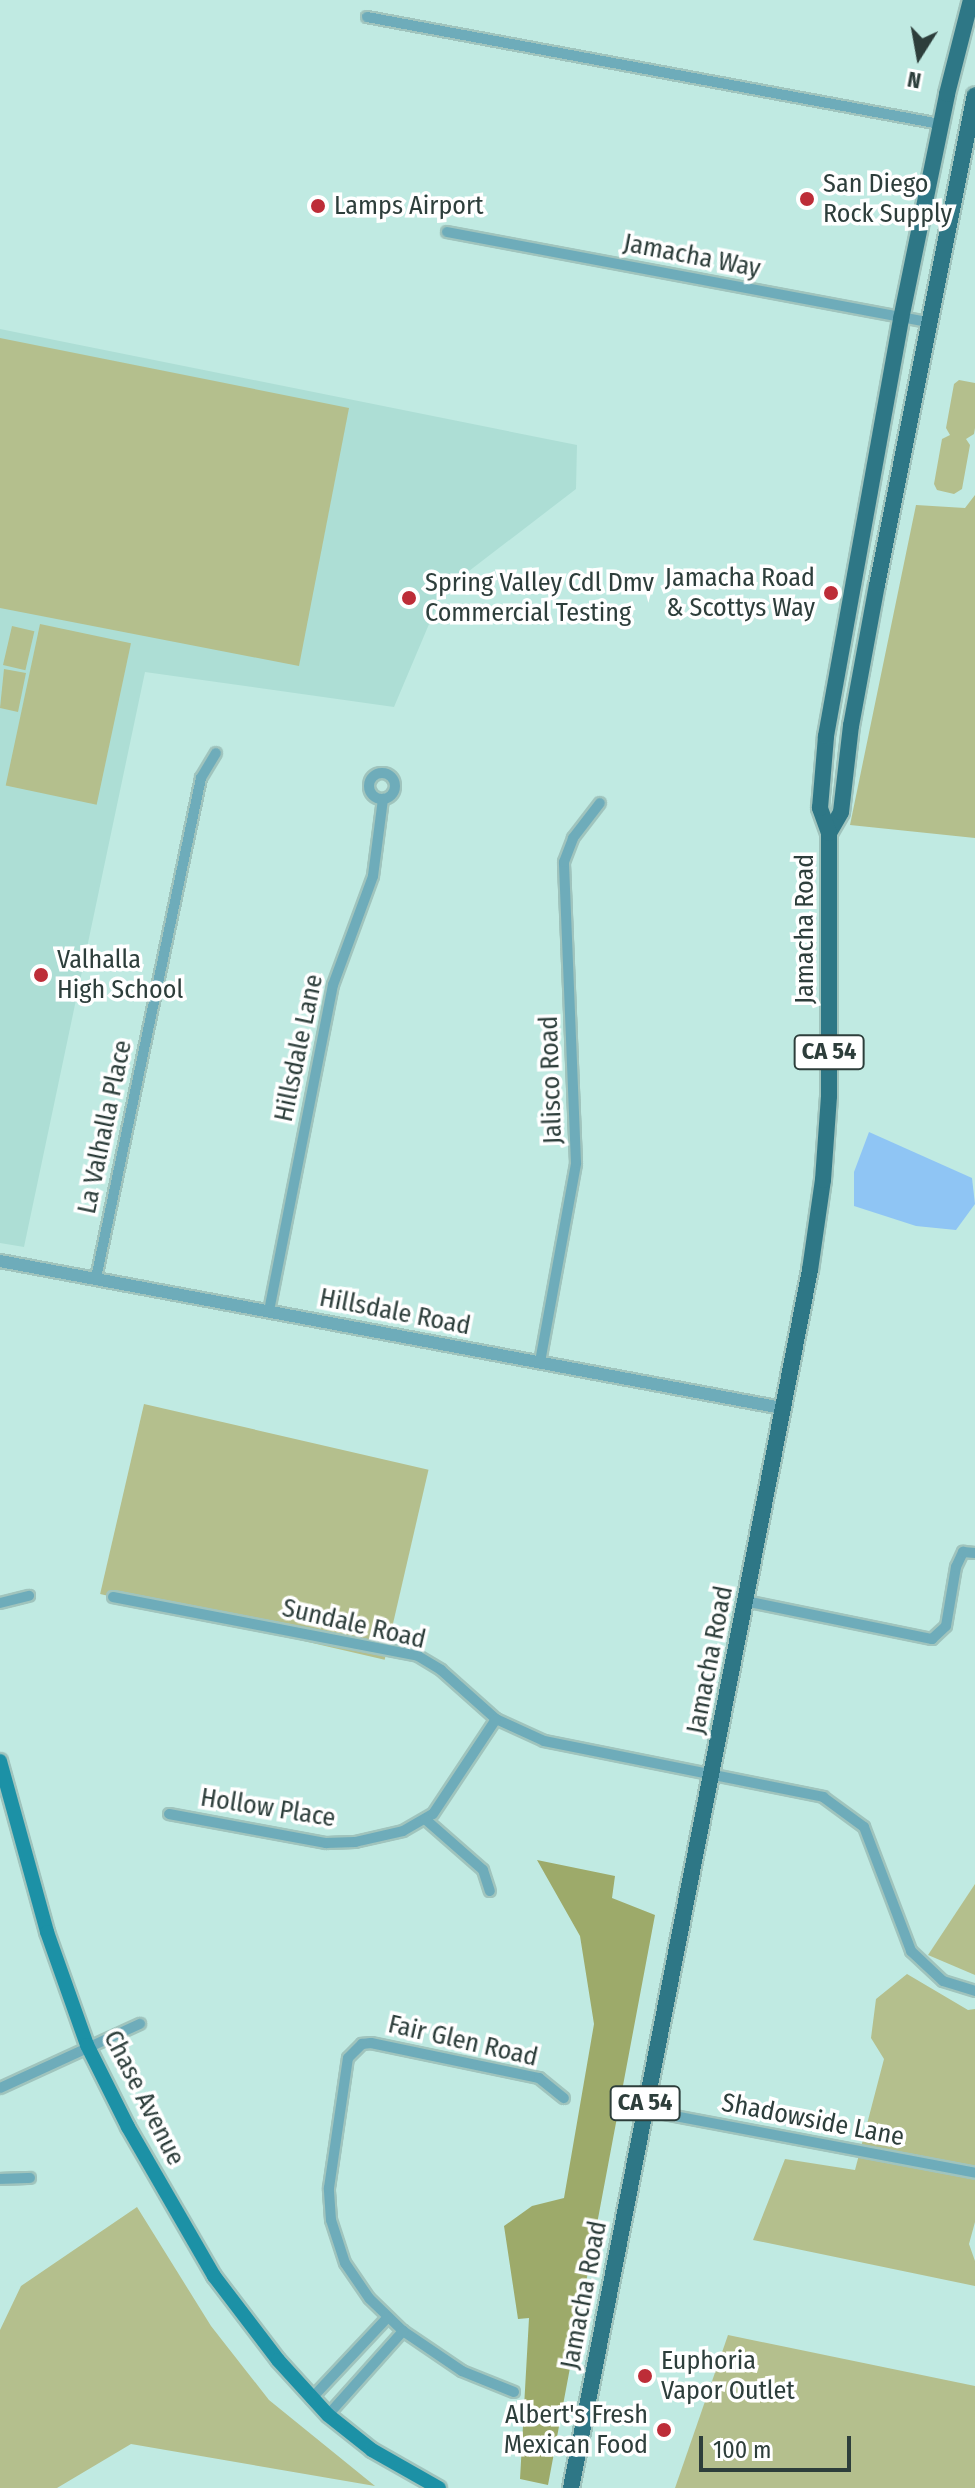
<!DOCTYPE html>
<html>
<head>
<meta charset="utf-8">
<style>
	body { margin:0 }
	#map { position:relative; width:975px; height:2488px; overflow:hidden; background:#c0eae2; font-family:"Fira Sans Condensed",sans-serif }
	div>[style] { position:absolute }
	.built>* { inset:0; background:#added5 }
	.green>* { inset:0; background:#b4bf8d; transform-origin:0 0 }
	.forest>* { inset:0; background:#9daa6a }
	.water>* { inset:0; background:#8fc5f4 }
	.roads { filter:drop-shadow(2px 0 #a0c4bd) drop-shadow(-2px 0 #a0c4bd) drop-shadow(0 2px #a0c4bd) drop-shadow(0 -2px #a0c4bd) }
	.minor>* { height:10px; margin:-5px; padding:0 5px; transform-origin:5px; border-radius:5px; background:#6eacba }
	.minor>.ring { margin:-5px; padding:0; box-sizing:content-box; background:none; border:10px solid #6eacba; border-radius:50% }
	.tertiary>* { height:12px; margin:-6px; padding:0 6px; transform-origin:6px; border-radius:6px; background:#6eacba }
	.secondary>* { height:14px; margin:-7px; padding:0 7px; transform-origin:7px; border-radius:7px; background:#1c91a6 }
	.primary>* { height:16px; margin:-8px; padding:0 8px; transform-origin:8px; border-radius:8px; background:#2e7786 }
	.dots>* { width:22px; height:22px; translate:-50% -50%; box-sizing:border-box; border:4px solid #fff; border-radius:50% }
	span { translate:-50% -50%; white-space:nowrap; text-align:center; line-height:1.15; -webkit-text-stroke:7px #fff; paint-order:stroke }
	.shield-label span { padding:2px 6px; background:#fff; border:2px solid; border-radius:6px; -webkit-text-stroke-width:0 }
	.shield-label { font-size:24px; color:#2d3e3b; font-weight:700 }
	.poi-label { font-size:26px; color:#2d3e3b }
	.left { translate:0 -50%; text-align:left }
	.right { translate:-100% -50%; text-align:right }
	.street-label { font-size:26px; color:#2d3e3b }
	.north { position:absolute; left:879px; top:16px; width:80px; height:80px; -webkit-text-stroke:6px #fff; paint-order:stroke; rotate:191deg; font-size:22px; font-weight:700; line-height:32px; text-align:center; color:#2d3e3b }
	.north::after { content:''; display:block; margin:auto; width:28px; height:36px; background:#2d3e3b; clip-path:polygon(50% 0,100% 100%,50% 72%,0 100%) }
	.scale { position:absolute; left:699px; top:2436px; width:152px; height:36px; box-sizing:border-box; border:4px solid #2d3e3b; border-top:0; padding-left:10px; font-size:24px; line-height:28px; white-space:nowrap; color:#2d3e3b; -webkit-text-stroke:6px #fff; paint-order:stroke }
</style>
</head>
<body>
<div id="map">
	<div class="built">
		<div style="clip-path:polygon(0 329px,577px 445px,576px 489px,443px 591px,394px 707px,145px 672px,24px 1247px,0 1243px)"></div>
	</div>
	<div class="green">
		<div style="clip-path:polygon(0 338px,349px 408px,299px 666px,0 608px)"></div>
		<div style="clip-path:polygon(959px 380px,975px 383px,975px 428px,974px 434px,966px 439px,970px 445px,962px 489px,954px 494px,937px 490px,934px 484px,942px 439px,950px 435px,946px 428px,954px 384px)"></div>
		<div style="clip-path:polygon(975px 495px,975px 838px,850px 825px,916px 505px,965px 508px)"></div>
		<div style="left:40px;top:624px;width:93px;height:165px;rotate:12deg"></div>
		<div style="left:12px;top:626px;width:23px;height:40px;rotate:13deg"></div>
		<div style="clip-path:polygon(4px 669px,26px 673px,18px 712px,0 708px)"></div>
		<div style="left:144px;top:1404px;width:292px;height:195px;rotate:13deg"></div>
		<div style="clip-path:polygon(975px 1884px,975px 1975px,928px 1955px)"></div>
		<div style="clip-path:polygon(907px 1974px,968px 2010px,975px 2009px,975px 2222px,969px 2244px,975px 2261px,975px 2286px,753px 2240px,785px 2159px,855px 2170px,884px 2059px,871px 2038px,876px 1999px)"></div>
		<div style="clip-path:polygon(137px 2207px,211px 2326px,269px 2400px,375px 2486px,131px 2444px,57px 2488px,0 2488px,0 2330px,21px 2286px)"></div>
		<div style="clip-path:polygon(728px 2335px,975px 2386px,975px 2488px,675px 2488px)"></div>
	</div>
	<div class="forest">
		<div style="clip-path:polygon(537px 1860px,615px 1876px,612px 1898px,655px 1915px,548px 2485px,520px 2479px,529px 2318px,518px 2319px,504px 2226px,532px 2206px,564px 2198px,594px 2024px,580px 1936px)"></div>
	</div>
	<div class="water">
		<div style="clip-path:polygon(869px 1132px,972px 1178px,975px 1204px,956px 1230px,916px 1226px,854px 1206px,854px 1172px)"></div>
	</div>
	<div class="roads">
		<div class="minor">
			<div style="left:367px;top:17px;width:583px;rotate:10.58deg"></div>
			<div style="left:447px;top:232px;width:490px;rotate:10.6deg"></div>
			<div class="ring" style="left:369px;top:773px;width:16px;height:16px"></div>
			<div style="left:96px;top:1278px;width:511px;rotate:-78.14deg"></div>
			<div style="left:201px;top:778px;width:29px;rotate:-59deg"></div>
			<div style="left:269px;top:1311px;width:332px;rotate:-78.9deg"></div>
			<div style="left:333px;top:985px;width:116px;rotate:-69.8deg"></div>
			<div style="left:373px;top:876px;width:78px;rotate:-82.6deg"></div>
			<div style="left:540px;top:1362px;width:202px;rotate:-79.7deg"></div>
			<div style="left:576px;top:1163px;width:301px;rotate:-92.3deg"></div>
			<div style="left:564px;top:862px;width:26px;rotate:-69deg"></div>
			<div style="left:573px;top:838px;width:44px;rotate:-52.4deg"></div>
			<div style="left:113px;top:1597px;width:311px;rotate:10.9deg"></div>
			<div style="left:418px;top:1656px;width:27px;rotate:31deg"></div>
			<div style="left:441px;top:1670px;width:74px;rotate:41.7deg"></div>
			<div style="left:496px;top:1719px;width:53px;rotate:24.6deg"></div>
			<div style="left:544px;top:1741px;width:285px;rotate:11.3deg"></div>
			<div style="left:823px;top:1797px;width:51px;rotate:36.2deg"></div>
			<div style="left:864px;top:1827px;width:133px;rotate:69.2deg"></div>
			<div style="left:911px;top:1951px;width:44px;rotate:43.2deg"></div>
			<div style="left:943px;top:1981px;width:34px;rotate:17deg"></div>
			<div style="left:745px;top:1601px;width:191px;rotate:11.5deg"></div>
			<div style="left:932px;top:1639px;width:19px;rotate:-43deg"></div>
			<div style="left:946px;top:1626px;width:60px;rotate:-80.4deg"></div>
			<div style="left:956px;top:1567px;width:17px;rotate:-65deg"></div>
			<div style="left:963px;top:1552px;width:12px;rotate:5deg"></div>
			<div style="left:0;top:1603px;width:30px;rotate:-14deg"></div>
			<div style="left:169px;top:1814px;width:160px;rotate:10.5deg"></div>
			<div style="left:326px;top:1843px;width:29px;rotate:-2deg"></div>
			<div style="left:355px;top:1842px;width:49px;rotate:-12.9deg"></div>
			<div style="left:403px;top:1831px;width:34px;rotate:-30deg"></div>
			<div style="left:433px;top:1814px;width:114px;rotate:-56.4deg"></div>
			<div style="left:425px;top:1819px;width:77px;rotate:41.3deg"></div>
			<div style="left:483px;top:1870px;width:22px;rotate:72deg"></div>
			<div style="left:0;top:2088px;width:154px;rotate:-24.6deg"></div>
			<div style="left:643px;top:2110px;width:338px;rotate:10.7deg"></div>
			<div style="left:0;top:2179px;width:30px;rotate:-2deg"></div>
			<div style="left:514px;top:2392px;width:56px;rotate:-158deg"></div>
			<div style="left:462px;top:2371px;width:71px;rotate:-145.9deg"></div>
			<div style="left:403px;top:2331px;width:47px;rotate:-135.9deg"></div>
			<div style="left:369px;top:2298px;width:42px;rotate:-124.4deg"></div>
			<div style="left:345px;top:2263px;width:45px;rotate:-108deg"></div>
			<div style="left:331px;top:2220px;width:32px;rotate:-94deg"></div>
			<div style="left:329px;top:2188px;width:131px;rotate:-81.7deg"></div>
			<div style="left:348px;top:2058px;width:20px;rotate:-45deg"></div>
			<div style="left:362px;top:2044px;width:9px;rotate:-6deg"></div>
			<div style="left:371px;top:2043px;width:172px;rotate:11.8deg"></div>
			<div style="left:539px;top:2078px;width:32px;rotate:39deg"></div>
			<div style="left:311px;top:2399px;width:112px;rotate:-46.8deg"></div>
			<div style="left:328px;top:2415px;width:113px;rotate:-48.2deg"></div>
		</div>
		<div class="tertiary">
			<div style="left:0;top:1261px;width:796px;rotate:10.65deg"></div>
		</div>
		<div class="secondary">
			<div style="left:0;top:1761px;width:177px;rotate:74.6deg"></div>
			<div style="left:47px;top:1932px;width:120px;rotate:70.5deg"></div>
			<div style="left:87px;top:2045px;width:92px;rotate:63.4deg"></div>
			<div style="left:128px;top:2127px;width:172px;rotate:60deg"></div>
			<div style="left:214px;top:2276px;width:106px;rotate:52.7deg"></div>
			<div style="left:278px;top:2360px;width:74px;rotate:47.7deg"></div>
			<div style="left:328px;top:2415px;width:56px;rotate:38.5deg"></div>
			<div style="left:372px;top:2450px;width:77px;rotate:29.6deg"></div>
		</div>
		<div class="primary">
			<div style="left:829px;top:833px;width:24px;rotate:-60deg"></div>
			<div style="left:841px;top:812px;width:87px;rotate:-83.4deg"></div>
			<div style="left:851px;top:726px;width:143px;rotate:-79.6deg"></div>
			<div style="left:877px;top:585px;width:499px;rotate:-78.7deg"></div>
			<div style="left:571px;top:2488px;width:1241px;rotate:-78.9deg"></div>
			<div style="left:810px;top:1270px;width:91px;rotate:-81.8deg"></div>
			<div style="left:823px;top:1180px;width:84px;rotate:-85.9deg"></div>
			<div style="left:829px;top:1096px;width:263px;rotate:-90deg"></div>
			<div style="left:829px;top:833px;width:27px;rotate:-110deg"></div>
			<div style="left:820px;top:808px;width:72px;rotate:-85.2deg"></div>
			<div style="left:826px;top:736px;width:424px;rotate:-79.8deg"></div>
			<div style="left:901px;top:319px;width:230px;rotate:-78.4deg"></div>
			<div style="left:947px;top:94px;width:97px;rotate:-75.7deg"></div>
		</div>
	</div>
	<div class="dots">
		<div style="left:807px;top:199px;background:#bd2d38"></div>
		<div style="left:318px;top:206px;background:#bd2d38"></div>
		<div style="left:831px;top:593px;background:#bd2d38"></div>
		<div style="left:409px;top:598px;background:#bd2d38"></div>
		<div style="left:41px;top:975px;background:#bd2d38"></div>
		<div style="left:645px;top:2376px;background:#bd2d38"></div>
		<div style="left:664px;top:2430px;background:#bd2d38"></div>
	</div>
	<div class="shield-label">
		<span style="left:829px;top:1052px">CA 54</span>
		<span style="left:645px;top:2103px">CA 54</span>
	</div>
	<div class="poi-label">
		<span class="left" style="left:823px;top:199px">San Diego<br>Rock Supply</span>
		<span class="left" style="left:334px;top:206px">Lamps Airport</span>
		<span class="right" style="left:815px;top:593px">Jamacha Road<br>&amp; Scottys Way</span>
		<span class="left" style="left:425px;top:598px">Spring Valley Cdl Dmv<br>Commercial Testing</span>
		<span class="left" style="left:57px;top:975px">Valhalla<br>High School</span>
		<span class="left" style="left:661px;top:2376px">Euphoria<br>Vapor Outlet</span>
		<span class="right" style="left:648px;top:2430px">Albert's Fresh<br>Mexican Food</span>
	</div>
	<div class="street-label">
		<span style="left:692px;top:256px;rotate:11deg">Jamacha Way</span>
		<span style="left:805px;top:929px;rotate:-90deg">Jamacha Road</span>
		<span style="left:299px;top:1048px;rotate:-78deg">Hillsdale Lane</span>
		<span style="left:551px;top:1080px;rotate:-92deg">Jalisco Road</span>
		<span style="left:105px;top:1127px;rotate:-78deg">La Valhalla Place</span>
		<span style="left:395px;top:1312px;rotate:11deg">Hillsdale Road</span>
		<span style="left:354px;top:1624px;rotate:13deg">Sundale Road</span>
		<span style="left:710px;top:1660px;rotate:-79deg">Jamacha Road</span>
		<span style="left:268px;top:1808px;rotate:9deg">Hollow Place</span>
		<span style="left:463px;top:2041px;rotate:13deg">Fair Glen Road</span>
		<span style="left:144px;top:2098px;rotate:63deg">Chase Avenue</span>
		<span style="left:813px;top:2120px;rotate:11deg">Shadowside Lane</span>
		<span style="left:584px;top:2295px;rotate:-79deg">Jamacha Road</span>
	</div>
	<div class="north">N</div>
	<div class="scale">100 m</div>
</div>
</body>
</html>
